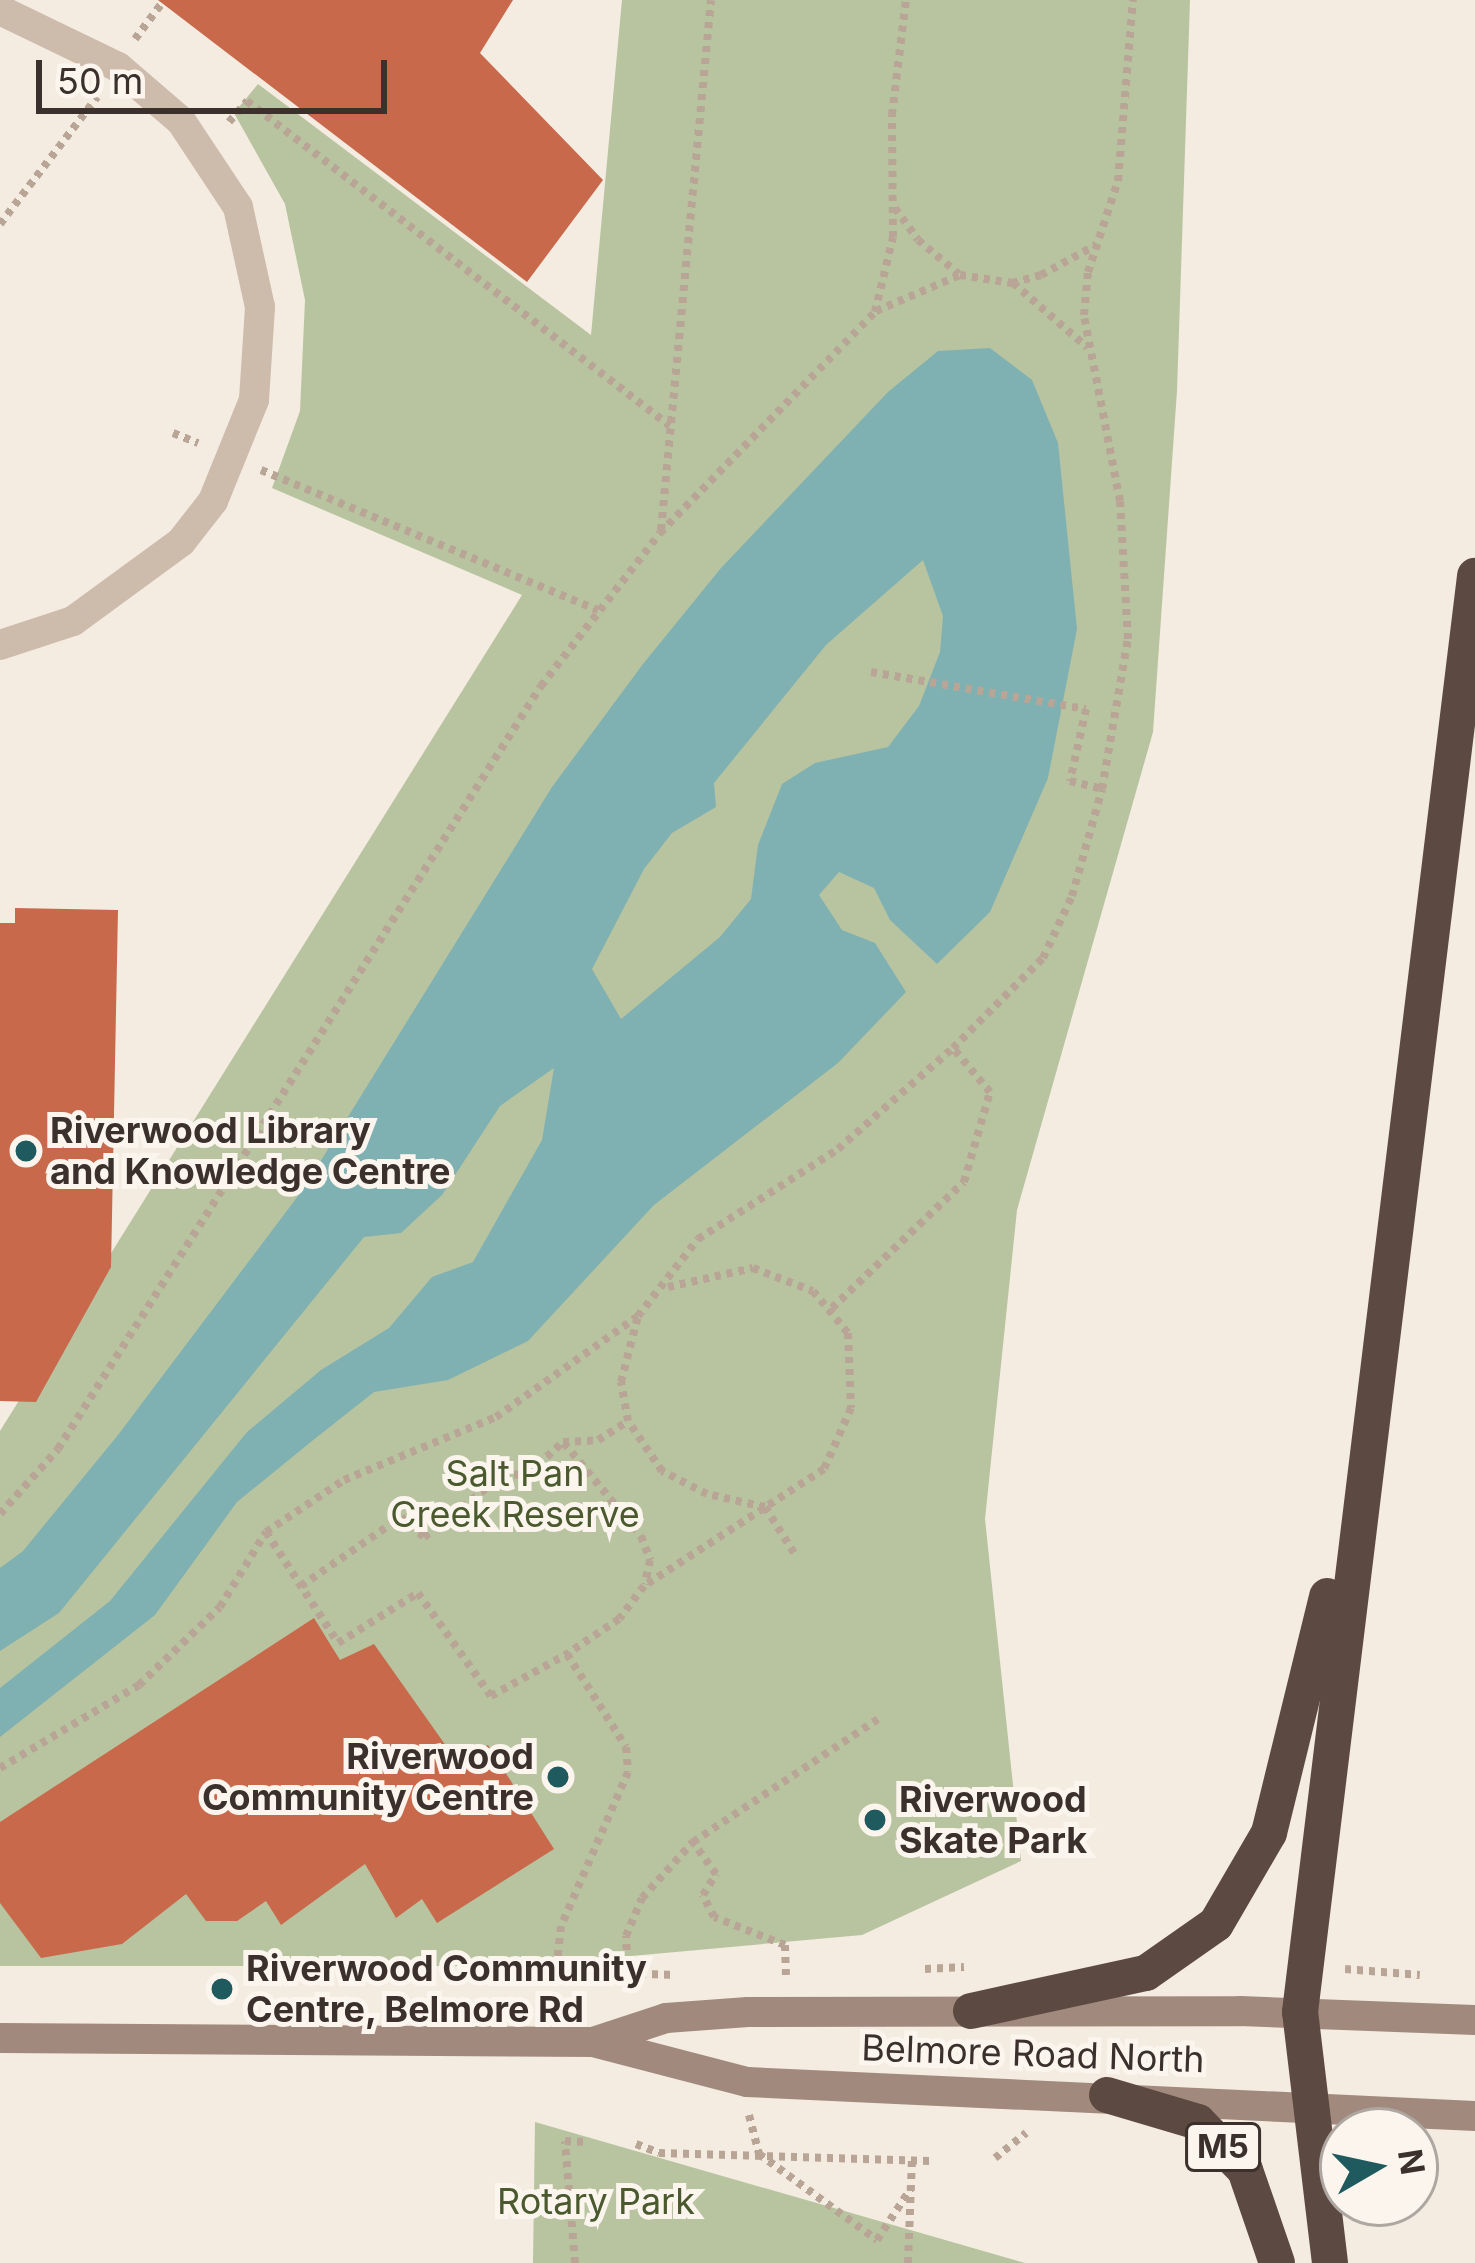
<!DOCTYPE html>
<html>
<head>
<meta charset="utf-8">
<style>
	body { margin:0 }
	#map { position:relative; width:1475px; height:2263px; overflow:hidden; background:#f4ebe1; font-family:Inter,sans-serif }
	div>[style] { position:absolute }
	.green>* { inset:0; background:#b8c4a0 }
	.water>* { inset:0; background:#7fb0b2 }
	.building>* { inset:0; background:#c8694b }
	.path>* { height:8px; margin-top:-4px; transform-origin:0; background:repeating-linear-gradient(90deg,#b9a596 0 6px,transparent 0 12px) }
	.minor>* { height:30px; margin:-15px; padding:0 15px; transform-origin:15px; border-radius:15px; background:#cdbbac }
	.secondary>* { height:30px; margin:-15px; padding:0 15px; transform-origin:15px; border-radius:15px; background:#a18a7d }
	.motorway>* { height:36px; margin:-18px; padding:0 18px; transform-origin:18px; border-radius:18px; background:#5c4a42 }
	.dots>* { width:33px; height:33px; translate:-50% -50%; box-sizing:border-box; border:6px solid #fbf5ee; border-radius:50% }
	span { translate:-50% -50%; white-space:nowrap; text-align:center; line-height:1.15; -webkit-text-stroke:10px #fbf5ee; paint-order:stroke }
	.shield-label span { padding:3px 9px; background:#fbf5ee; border:3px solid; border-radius:9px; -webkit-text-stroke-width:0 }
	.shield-label { font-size:33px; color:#3b302b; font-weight:700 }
	.poi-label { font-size:36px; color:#3b302b; font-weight:700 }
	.left { translate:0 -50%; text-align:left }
	.right { translate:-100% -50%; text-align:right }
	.park-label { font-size:36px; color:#4a5a2e }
	.street-label { font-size:36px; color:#3b302b }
	.north { position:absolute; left:1319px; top:2107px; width:120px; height:120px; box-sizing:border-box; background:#fbf5ee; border:3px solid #aea6a0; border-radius:50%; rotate:81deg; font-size:33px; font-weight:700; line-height:48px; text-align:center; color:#3b302b }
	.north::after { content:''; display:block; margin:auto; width:42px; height:54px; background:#1f5a5e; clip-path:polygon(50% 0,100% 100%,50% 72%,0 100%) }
	.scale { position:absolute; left:36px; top:60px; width:351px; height:54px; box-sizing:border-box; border:6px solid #3b302b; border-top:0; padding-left:15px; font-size:36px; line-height:42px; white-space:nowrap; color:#3b302b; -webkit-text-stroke:9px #fbf5ee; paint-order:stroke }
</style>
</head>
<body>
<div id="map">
	<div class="green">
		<div style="clip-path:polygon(622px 0,1190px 0,1177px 391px,1153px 732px,1017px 1210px,985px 1519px,1021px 1861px,862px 1935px,521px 1966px,0 1966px,0 1431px,522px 595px,272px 488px,300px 411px,305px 300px,285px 204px,234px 113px,258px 84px,591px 335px)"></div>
		<div style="clip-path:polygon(535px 2122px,1025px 2263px,533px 2263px)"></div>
	</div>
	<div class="water">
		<div style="clip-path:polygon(evenodd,990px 348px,1032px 380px,1058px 443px,1077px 629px,1048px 778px,990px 912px,937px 964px,890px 920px,874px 888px,839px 872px,819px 895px,842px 930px,875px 943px,906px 992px,838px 1063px,654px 1205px,528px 1341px,448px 1380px,374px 1392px,312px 1441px,237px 1502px,155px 1615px,0 1737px,0 1688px,110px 1601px,247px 1432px,321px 1370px,389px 1328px,432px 1277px,473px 1262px,542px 1140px,554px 1068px,500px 1106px,442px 1195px,401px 1233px,364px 1237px,59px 1613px,0 1651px,0 1568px,23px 1551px,118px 1435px,304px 1188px,552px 787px,643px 664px,721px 568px,888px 392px,938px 351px,990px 348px,923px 560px,943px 616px,940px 652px,919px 706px,888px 747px,815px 763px,782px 784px,758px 845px,751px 899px,720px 937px,621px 1019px,592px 969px,644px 869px,672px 833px,716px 807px,714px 783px,826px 645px,923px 560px)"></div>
	</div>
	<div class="building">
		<div style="clip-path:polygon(158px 0,513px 0,480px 53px,603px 180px,527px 282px)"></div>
		<div style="clip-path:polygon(15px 908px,118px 910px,111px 1267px,36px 1402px,0 1401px,0 923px,15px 923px)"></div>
		<div style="clip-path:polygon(314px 1618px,340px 1660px,374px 1644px,456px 1760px,488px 1745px,554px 1849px,437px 1923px,422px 1899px,396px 1918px,365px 1864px,281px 1925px,266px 1901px,237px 1921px,206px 1921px,186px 1894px,122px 1944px,41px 1958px,0 1903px,0 1822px)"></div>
	</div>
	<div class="path">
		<div style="left:135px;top:39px;width:45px;rotate:-53.1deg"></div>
		<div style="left:229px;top:122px;width:28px;rotate:-49deg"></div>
		<div style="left:247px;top:101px;width:533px;rotate:37.54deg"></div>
		<div style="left:895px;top:208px;width:39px;rotate:54deg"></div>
		<div style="left:918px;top:240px;width:53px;rotate:39.7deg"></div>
		<div style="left:0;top:224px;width:160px;rotate:-52.6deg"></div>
		<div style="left:1013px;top:283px;width:98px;rotate:40.9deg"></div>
		<div style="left:876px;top:311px;width:91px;rotate:-23.2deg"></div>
		<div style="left:960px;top:275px;width:53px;rotate:8.7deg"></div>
		<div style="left:1012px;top:283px;width:30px;rotate:-15deg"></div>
		<div style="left:1041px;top:275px;width:63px;rotate:-28.6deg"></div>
		<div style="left:173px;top:433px;width:27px;rotate:22deg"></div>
		<div style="left:261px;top:470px;width:365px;rotate:22.6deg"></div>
		<div style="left:661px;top:530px;width:532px;rotate:-84.61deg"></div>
		<div style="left:871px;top:672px;width:218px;rotate:9.8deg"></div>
		<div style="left:1086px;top:709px;width:74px;rotate:102.5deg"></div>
		<div style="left:1070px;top:781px;width:33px;rotate:14deg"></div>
		<div style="left:668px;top:1287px;width:87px;rotate:-12.6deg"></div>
		<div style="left:753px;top:1268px;width:64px;rotate:21deg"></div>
		<div style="left:813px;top:1291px;width:55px;rotate:50.2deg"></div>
		<div style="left:848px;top:1333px;width:75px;rotate:87.7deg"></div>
		<div style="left:851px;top:1408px;width:67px;rotate:113.9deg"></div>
		<div style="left:824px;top:1469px;width:215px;rotate:147deg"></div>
		<div style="left:644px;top:1586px;width:41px;rotate:127.1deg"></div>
		<div style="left:619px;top:1619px;width:63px;rotate:146.1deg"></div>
		<div style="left:567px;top:1654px;width:110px;rotate:57.6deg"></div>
		<div style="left:626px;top:1747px;width:25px;rotate:85deg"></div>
		<div style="left:628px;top:1772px;width:168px;rotate:113.5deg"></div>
		<div style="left:561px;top:1926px;width:45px;rotate:96.3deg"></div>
		<div style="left:556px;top:1971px;width:120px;rotate:1.9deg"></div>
		<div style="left:832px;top:1308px;width:182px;rotate:-43.7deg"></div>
		<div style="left:964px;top:1182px;width:94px;rotate:-73.9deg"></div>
		<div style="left:990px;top:1092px;width:57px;rotate:-130.1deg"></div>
		<div style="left:564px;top:1443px;width:121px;rotate:50.4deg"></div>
		<div style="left:641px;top:1536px;width:26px;rotate:69deg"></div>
		<div style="left:650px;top:1560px;width:25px;rotate:102deg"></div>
		<div style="left:765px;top:1507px;width:59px;rotate:-167.4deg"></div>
		<div style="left:707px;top:1494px;width:51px;rotate:-152.9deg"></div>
		<div style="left:662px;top:1471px;width:60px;rotate:-124.2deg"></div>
		<div style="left:628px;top:1421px;width:40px;rotate:-100deg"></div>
		<div style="left:621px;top:1382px;width:68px;rotate:-75.6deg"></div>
		<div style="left:638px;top:1316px;width:98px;rotate:-52.1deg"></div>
		<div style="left:698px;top:1239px;width:166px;rotate:-32.7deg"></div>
		<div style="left:838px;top:1149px;width:153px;rotate:-41.3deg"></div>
		<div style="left:953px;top:1048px;width:127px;rotate:-45deg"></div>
		<div style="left:1043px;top:958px;width:68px;rotate:-64.9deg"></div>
		<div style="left:1072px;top:896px;width:111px;rotate:-74.3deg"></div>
		<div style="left:1102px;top:789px;width:152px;rotate:-80.2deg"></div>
		<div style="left:1128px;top:639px;width:138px;rotate:-93.3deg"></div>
		<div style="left:1120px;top:501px;width:189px;rotate:-101deg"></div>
		<div style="left:1084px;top:315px;width:43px;rotate:-84.7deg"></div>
		<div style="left:1088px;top:272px;width:96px;rotate:-71.8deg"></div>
		<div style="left:1118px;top:181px;width:182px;rotate:-85.3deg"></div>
		<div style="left:765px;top:1507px;width:58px;rotate:57.7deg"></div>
		<div style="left:0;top:1514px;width:87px;rotate:-48.3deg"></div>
		<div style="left:58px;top:1449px;width:903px;rotate:-57.67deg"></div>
		<div style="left:541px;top:686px;width:194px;rotate:-52.1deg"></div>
		<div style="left:660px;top:533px;width:308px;rotate:-45.8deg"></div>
		<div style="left:875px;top:312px;width:77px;rotate:-76.5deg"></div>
		<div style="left:893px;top:237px;width:122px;rotate:-90.5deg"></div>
		<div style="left:892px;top:115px;width:116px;rotate:-83.1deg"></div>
		<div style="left:266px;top:1532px;width:132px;rotate:57deg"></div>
		<div style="left:338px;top:1643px;width:94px;rotate:-32deg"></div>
		<div style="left:418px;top:1593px;width:126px;rotate:54.7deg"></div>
		<div style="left:491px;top:1696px;width:87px;rotate:-28.9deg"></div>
		<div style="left:301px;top:1586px;width:121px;rotate:-34.6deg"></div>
		<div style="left:401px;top:1517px;width:30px;rotate:41deg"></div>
		<div style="left:424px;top:1537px;width:99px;rotate:-38deg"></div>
		<div style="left:502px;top:1476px;width:27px;rotate:-6deg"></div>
		<div style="left:529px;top:1473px;width:46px;rotate:-42.4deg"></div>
		<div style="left:563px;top:1442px;width:35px;rotate:-3deg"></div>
		<div style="left:598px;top:1440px;width:36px;rotate:-32deg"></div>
		<div style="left:0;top:1768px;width:162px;rotate:-30.8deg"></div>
		<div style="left:139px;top:1685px;width:112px;rotate:-43.9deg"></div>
		<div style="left:220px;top:1607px;width:88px;rotate:-58.5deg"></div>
		<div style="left:266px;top:1532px;width:94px;rotate:-33.7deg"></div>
		<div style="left:344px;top:1480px;width:165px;rotate:-22.5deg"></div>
		<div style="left:496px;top:1417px;width:174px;rotate:-35.4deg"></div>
		<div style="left:925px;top:1969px;width:39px;rotate:-3deg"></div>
		<div style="left:1345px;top:1969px;width:75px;rotate:4.6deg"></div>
		<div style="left:628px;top:1974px;width:38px;rotate:-93deg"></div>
		<div style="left:626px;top:1936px;width:41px;rotate:-67.2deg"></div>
		<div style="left:642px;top:1898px;width:76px;rotate:-47.7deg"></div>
		<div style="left:786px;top:1975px;width:30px;rotate:-92deg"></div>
		<div style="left:785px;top:1945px;width:76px;rotate:-158.5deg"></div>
		<div style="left:714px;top:1917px;width:25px;rotate:-117deg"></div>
		<div style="left:703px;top:1895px;width:25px;rotate:-58deg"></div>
		<div style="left:716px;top:1874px;width:39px;rotate:-126deg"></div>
		<div style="left:693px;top:1842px;width:226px;rotate:-33.6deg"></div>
		<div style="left:749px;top:2115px;width:40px;rotate:75.6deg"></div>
		<div style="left:759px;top:2154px;width:146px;rotate:36.1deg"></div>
		<div style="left:877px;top:2240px;width:62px;rotate:-56.8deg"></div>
		<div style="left:636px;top:2144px;width:25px;rotate:21deg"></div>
		<div style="left:659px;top:2153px;width:271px;rotate:1.7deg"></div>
		<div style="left:995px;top:2158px;width:40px;rotate:-39deg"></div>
		<div style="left:575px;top:2263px;width:122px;rotate:-94.7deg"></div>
		<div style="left:565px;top:2141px;width:20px;rotate:3deg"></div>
		<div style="left:908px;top:2263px;width:102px;rotate:-87.8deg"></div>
	</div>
	<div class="minor">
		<div style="left:0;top:10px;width:131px;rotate:25.8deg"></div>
		<div style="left:118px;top:67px;width:83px;rotate:40.6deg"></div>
		<div style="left:181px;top:121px;width:103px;rotate:56.5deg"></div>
		<div style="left:238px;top:207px;width:102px;rotate:77.6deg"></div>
		<div style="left:260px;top:307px;width:93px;rotate:93.7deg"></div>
		<div style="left:254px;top:400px;width:109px;rotate:112.1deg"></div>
		<div style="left:213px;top:501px;width:52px;rotate:128deg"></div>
		<div style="left:181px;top:542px;width:134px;rotate:143.8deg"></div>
		<div style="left:73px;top:621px;width:77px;rotate:161.8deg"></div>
	</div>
	<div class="secondary">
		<div style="left:0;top:2038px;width:593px;rotate:0.39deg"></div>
		<div style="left:593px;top:2042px;width:159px;rotate:14.6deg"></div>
		<div style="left:747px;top:2082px;width:729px;rotate:2.67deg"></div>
		<div style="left:593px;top:2042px;width:77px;rotate:-18.2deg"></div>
		<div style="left:666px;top:2018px;width:82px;rotate:-4.2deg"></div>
		<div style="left:748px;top:2012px;width:492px;rotate:-0.1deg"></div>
		<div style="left:1240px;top:2011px;width:235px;rotate:2.2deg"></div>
	</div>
	<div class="motorway">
		<div style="left:971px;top:2011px;width:179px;rotate:-12.3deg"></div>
		<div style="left:1146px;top:1973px;width:85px;rotate:-35deg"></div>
		<div style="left:1216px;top:1924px;width:105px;rotate:-59.8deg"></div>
		<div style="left:1269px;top:1833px;width:244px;rotate:-76.2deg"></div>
		<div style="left:1107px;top:2095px;width:95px;rotate:16.5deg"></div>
		<div style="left:1198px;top:2122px;width:67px;rotate:45.6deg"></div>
		<div style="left:1245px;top:2170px;width:98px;rotate:71deg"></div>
		<div style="left:1330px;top:2263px;width:253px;rotate:-96.8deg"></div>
		<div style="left:1300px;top:2012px;width:1447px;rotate:-83.05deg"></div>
	</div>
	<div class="dots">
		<div style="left:26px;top:1151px;background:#1f5a5e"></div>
		<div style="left:558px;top:1777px;background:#1f5a5e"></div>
		<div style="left:875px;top:1820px;background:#1f5a5e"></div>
		<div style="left:222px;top:1989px;background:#1f5a5e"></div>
	</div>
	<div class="shield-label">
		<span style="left:1223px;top:2147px">M5</span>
	</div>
	<div class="poi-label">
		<span class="left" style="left:50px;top:1151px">Riverwood Library<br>and Knowledge Centre</span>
		<span class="right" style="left:534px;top:1777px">Riverwood<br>Community Centre</span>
		<span class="left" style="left:899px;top:1820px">Riverwood<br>Skate Park</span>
		<span class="left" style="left:246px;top:1989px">Riverwood Community<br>Centre, Belmore Rd</span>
	</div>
	<div class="park-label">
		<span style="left:515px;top:1494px">Salt Pan<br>Creek Reserve</span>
		<span style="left:596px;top:2202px">Rotary Park</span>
	</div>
	<div class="street-label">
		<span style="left:1033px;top:2054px;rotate:2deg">Belmore Road North</span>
	</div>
	<div class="north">N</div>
	<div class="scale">50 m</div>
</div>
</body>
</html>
